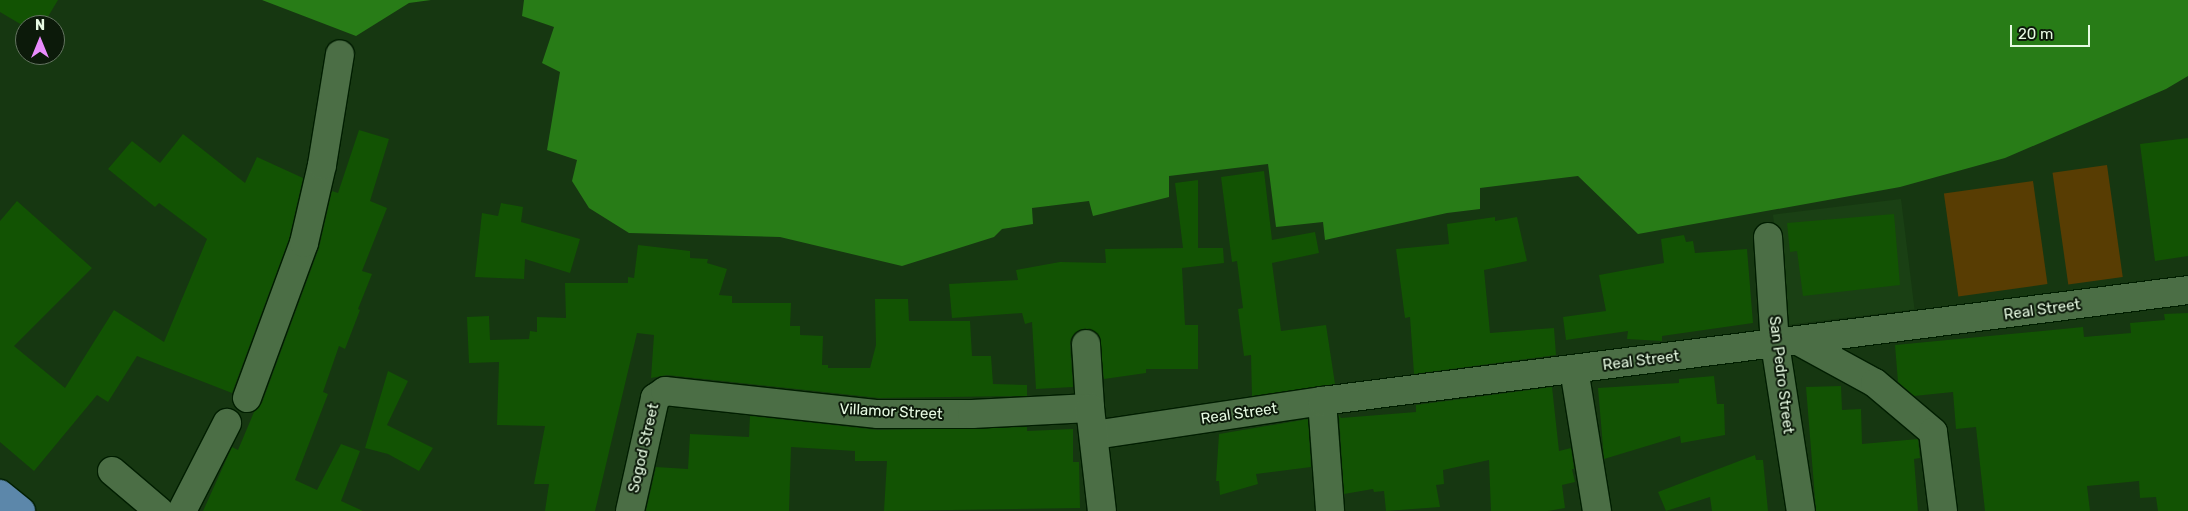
<!DOCTYPE html>
<html>
<head>
<meta charset="utf-8">
<style>
	body { margin:0 }
	#map { position:relative; width:2188px; height:511px; overflow:hidden; background:#163711; font-family:Rubik,sans-serif }
	div>[style] { position:absolute }
	.built>* { inset:0; background:#1a4014; transform-origin:0 0 }
	.green>* { inset:0; background:#583d03; transform-origin:0 0 }
	.water>* { inset:0; background:#287c17 }
	.building>* { inset:0; background:#125303 }
	.roads { filter:drop-shadow(1px 0 #001e00) drop-shadow(-1px 0 #001e00) drop-shadow(0 1px #001e00) drop-shadow(0 -1px #001e00) }
	.minor>* { height:28px; margin:-14px; padding:0 14px; transform-origin:14px; border-radius:14px; background:#4b6e45 }
	.major>* { height:28px; margin:-14px; padding:0 14px; transform-origin:14px; border-radius:14px; background:#5c87aa }
	span { translate:-50% -50%; white-space:nowrap; text-align:center; line-height:1.15; -webkit-text-stroke:4px #0c1a0a; paint-order:stroke }
	.street-label { font-size:15px; color:#e6fae2 }
	.north { position:absolute; left:15px; top:15px; width:50px; height:50px; box-sizing:border-box; background:#0c1a0a; border:1px solid #637460; border-radius:50%; rotate:0deg; font-size:14px; font-weight:700; line-height:20px; text-align:center; color:#e6fae2 }
	.north::after { content:''; display:block; margin:auto; width:18px; height:22px; background:#ea8dfd; clip-path:polygon(50% 0,100% 100%,50% 72%,0 100%) }
	.scale { position:absolute; left:2010px; top:25px; width:80px; height:22px; box-sizing:border-box; border:2px solid #e6fae2; border-top:0; padding-left:6px; font-size:15px; line-height:18px; white-space:nowrap; color:#e6fae2; -webkit-text-stroke:4px #0c1a0a; paint-order:stroke }
</style>
</head>
<body>
<div id="map">
	<div class="built">
		<div style="left:1901px;top:199px;width:111px;height:129px;rotate:83deg"></div>
	</div>
	<div class="green">
		<div style="left:2107px;top:165px;width:113px;height:55px;rotate:82deg"></div>
		<div style="left:2033px;top:181px;width:104px;height:90px;rotate:82deg"></div>
	</div>
	<div class="water">
		<div style="clip-path:polygon(262px 0,431px 0,409px 3px,356px 36px)"></div>
		<div style="clip-path:polygon(524px 0,2188px 0,2188px 76px,2166px 89px,2005px 158px,1900px 187px,1638px 234px,1578px 176px,1480px 188px,1480px 209px,1447px 213px,1325px 240px,1323px 222px,1276px 227px,1268px 164px,1169px 176px,1169px 197px,1093px 216px,1089px 201px,1032px 208px,1033px 224px,1002px 229px,994px 237px,902px 266px,780px 237px,629px 233px,589px 208px,572px 181px,577px 160px,547px 150px,560px 72px,542px 63px,554px 27px,522px 16px)"></div>
	</div>
	<div class="building">
		<div style="clip-path:polygon(0 0,58px 0,43px 25px,22px 25px,0 12px)"></div>
		<div style="clip-path:polygon(359px 130px,389px 139px,370px 201px,387px 208px,362px 271px,372px 274px,358px 309px,360px 310px,345px 349px,339px 346px,323px 392px,328px 394px,295px 480px,317px 490px,341px 444px,360px 451px,341px 501px,363px 511px,203px 511px,232px 447px,238px 450px,254px 412px,262px 403px,319px 248px,332px 191px,338px 193px)"></div>
		<div style="clip-path:polygon(183px 134px,245px 183px,257px 157px,303px 178px,289px 239px,232px 393px,137px 356px,108px 402px,97px 395px,34px 471px,0 442px,0 221px,17px 201px,92px 268px,14px 346px,65px 388px,114px 310px,164px 342px,207px 239px,159px 203px,155px 207px,108px 169px,132px 141px,160px 163px)"></div>
		<div style="clip-path:polygon(2188px 138px,2188px 256px,2155px 261px,2140px 144px)"></div>
		<div style="clip-path:polygon(1264px 171px,1272px 240px,1315px 232px,1319px 253px,1272px 263px,1281px 331px,1326px 325px,1335px 384px,1252px 396px,1251px 355px,1244px 356px,1238px 309px,1243px 308px,1237px 261px,1232px 262px,1221px 177px)"></div>
		<div style="clip-path:polygon(1198px 180px,1198px 248px,1223px 248px,1224px 263px,1182px 268px,1185px 325px,1198px 325px,1198px 369px,1146px 369px,1146px 373px,1104px 379px,1099px 336px,1085px 328px,1072px 337px,1070px 344px,1073px 387px,1036px 389px,1032px 322px,1025px 324px,1022px 313px,952px 318px,949px 284px,1018px 280px,1016px 270px,1060px 262px,1106px 263px,1105px 249px,1183px 248px,1175px 183px)"></div>
		<div style="clip-path:polygon(501px 203px,523px 207px,521px 222px,580px 239px,570px 273px,525px 259px,524px 279px,475px 277px,482px 213px,498px 216px)"></div>
		<div style="clip-path:polygon(1894px 214px,1900px 285px,1803px 296px,1797px 251px,1790px 252px,1787px 223px)"></div>
		<div style="clip-path:polygon(1495px 217px,1495px 221px,1517px 217px,1527px 261px,1484px 270px,1490px 333px,1554px 328px,1556px 355px,1414px 374px,1410px 317px,1405px 318px,1396px 249px,1449px 244px,1447px 224px)"></div>
		<div style="clip-path:polygon(1684px 235px,1686px 242px,1693px 241px,1695px 253px,1747px 249px,1753px 323px,1662px 336px,1662px 341px,1627px 339px,1628px 331px,1566px 340px,1563px 317px,1606px 311px,1599px 275px,1664px 263px,1661px 239px)"></div>
		<div style="clip-path:polygon(638px 245px,690px 251px,690px 258px,708px 259px,707px 263px,727px 269px,719px 295px,732px 296px,732px 303px,791px 303px,790px 326px,800px 326px,800px 335px,823px 336px,822px 365px,828px 365px,828px 368px,870px 368px,876px 345px,875px 299px,908px 299px,909px 321px,970px 321px,972px 356px,991px 356px,993px 384px,1027px 385px,1027px 396px,879px 398px,667px 375px,651px 378px,654px 335px,637px 333px,595px 511px,545px 511px,549px 484px,534px 484px,545px 426px,497px 425px,499px 362px,469px 363px,467px 317px,489px 316px,490px 340px,529px 339px,530px 331px,537px 332px,537px 317px,566px 318px,565px 283px,628px 283px,628px 277px,634px 278px)"></div>
		<div style="clip-path:polygon(2188px 313px,2188px 511px,2158px 511px,2156px 497px,2140px 498px,2139px 481px,2087px 486px,2090px 511px,1985px 511px,1976px 427px,1956px 429px,1953px 392px,1914px 396px,1898px 382px,1895px 345px,2083px 327px,2084px 337px,2131px 333px,2130px 323px,2165px 320px,2164px 314px)"></div>
		<div style="clip-path:polygon(388px 371px,408px 381px,387px 425px,433px 448px,419px 471px,388px 454px,365px 448px)"></div>
		<div style="clip-path:polygon(1714px 376px,1717px 404px,1724px 404px,1725px 435px,1681px 443px,1680px 436px,1604px 459px,1598px 388px,1679px 383px,1679px 379px)"></div>
		<div style="clip-path:polygon(1841px 386px,1842px 410px,1861px 409px,1862px 444px,1918px 439px,1920px 458px,1914px 459px,1918px 511px,1816px 511px,1806px 387px)"></div>
		<div style="clip-path:polygon(1552px 387px,1559px 451px,1571px 448px,1574px 469px,1572px 469px,1575px 482px,1562px 485px,1565px 508px,1548px 511px,1491px 511px,1489px 460px,1443px 470px,1444px 484px,1436px 485px,1440px 507px,1386px 511px,1384px 491px,1374px 492px,1373px 489px,1344px 494px,1339px 415px,1341px 418px,1416px 412px,1416px 405px)"></div>
		<div style="clip-path:polygon(750px 416px,878px 430px,1027px 427px,1027px 431px,1073px 429px,1073px 462px,1079px 462px,1080px 508px,884px 511px,887px 461px,855px 461px,855px 451px,791px 447px,789px 511px,646px 511px,656px 467px,688px 469px,690px 434px,749px 437px)"></div>
		<div style="clip-path:polygon(1308px 419px,1311px 467px,1256px 474px,1258px 484px,1220px 495px,1219px 481px,1216px 481px,1219px 434px)"></div>
		<div style="clip-path:polygon(1755px 455px,1756px 460px,1763px 460px,1768px 511px,1712px 511px,1710px 497px,1666px 511px,1658px 492px)"></div>
	</div>
	<div class="roads">
		<div class="minor">
			<div style="left:1768px;top:237px;width:107px;rotate:86.3deg"></div>
			<div style="left:1775px;top:344px;width:169px;rotate:81.2deg"></div>
			<div style="left:1800px;top:342px;width:85px;rotate:28.7deg"></div>
			<div style="left:1875px;top:383px;width:76px;rotate:40.2deg"></div>
			<div style="left:1933px;top:432px;width:80px;rotate:82.8deg"></div>
			<div style="left:1086px;top:344px;width:64px;rotate:86.4deg"></div>
			<div style="left:1574px;top:369px;width:144px;rotate:80.8deg"></div>
			<div style="left:247px;top:398px;width:165px;rotate:-69.8deg"></div>
			<div style="left:304px;top:243px;width:80px;rotate:-77deg"></div>
			<div style="left:322px;top:165px;width:112px;rotate:-80.8deg"></div>
			<div style="left:1322px;top:401px;width:110px;rotate:85.8deg"></div>
			<div style="left:1094px;top:435px;width:231px;rotate:-8.5deg"></div>
			<div style="left:1322px;top:401px;width:873px;rotate:-7.3deg"></div>
			<div style="left:112px;top:471px;width:62px;rotate:40.4deg"></div>
			<div style="left:182px;top:511px;width:99px;rotate:-62.9deg"></div>
			<div style="left:630px;top:511px;width:116px;rotate:-77.5deg"></div>
			<div style="left:655px;top:398px;width:12px;rotate:-35deg"></div>
			<div style="left:665px;top:391px;width:214px;rotate:6.2deg"></div>
			<div style="left:878px;top:414px;width:94px"></div>
			<div style="left:972px;top:414px;width:118px;rotate:-2.9deg"></div>
			<div style="left:1090px;top:408px;width:104px;rotate:83.4deg"></div>
		</div>
		<div class="major">
			<div style="left:0;top:494px;width:27px;rotate:39deg"></div>
		</div>
	</div>
	<div class="street-label">
		<span style="left:2042px;top:310px;rotate:-8deg">Real Street</span>
		<span style="left:1641px;top:361px;rotate:-7deg">Real Street</span>
		<span style="left:1781px;top:375px;rotate:83deg">San Pedro Street</span>
		<span style="left:891px;top:412px;rotate:3deg">Villamor Street</span>
		<span style="left:1239px;top:414px;rotate:-8deg">Real Street</span>
		<span style="left:644px;top:448px;rotate:-77deg">Sogod Street</span>
	</div>
	<div class="north">N</div>
	<div class="scale">20 m</div>
</div>
</body>
</html>
